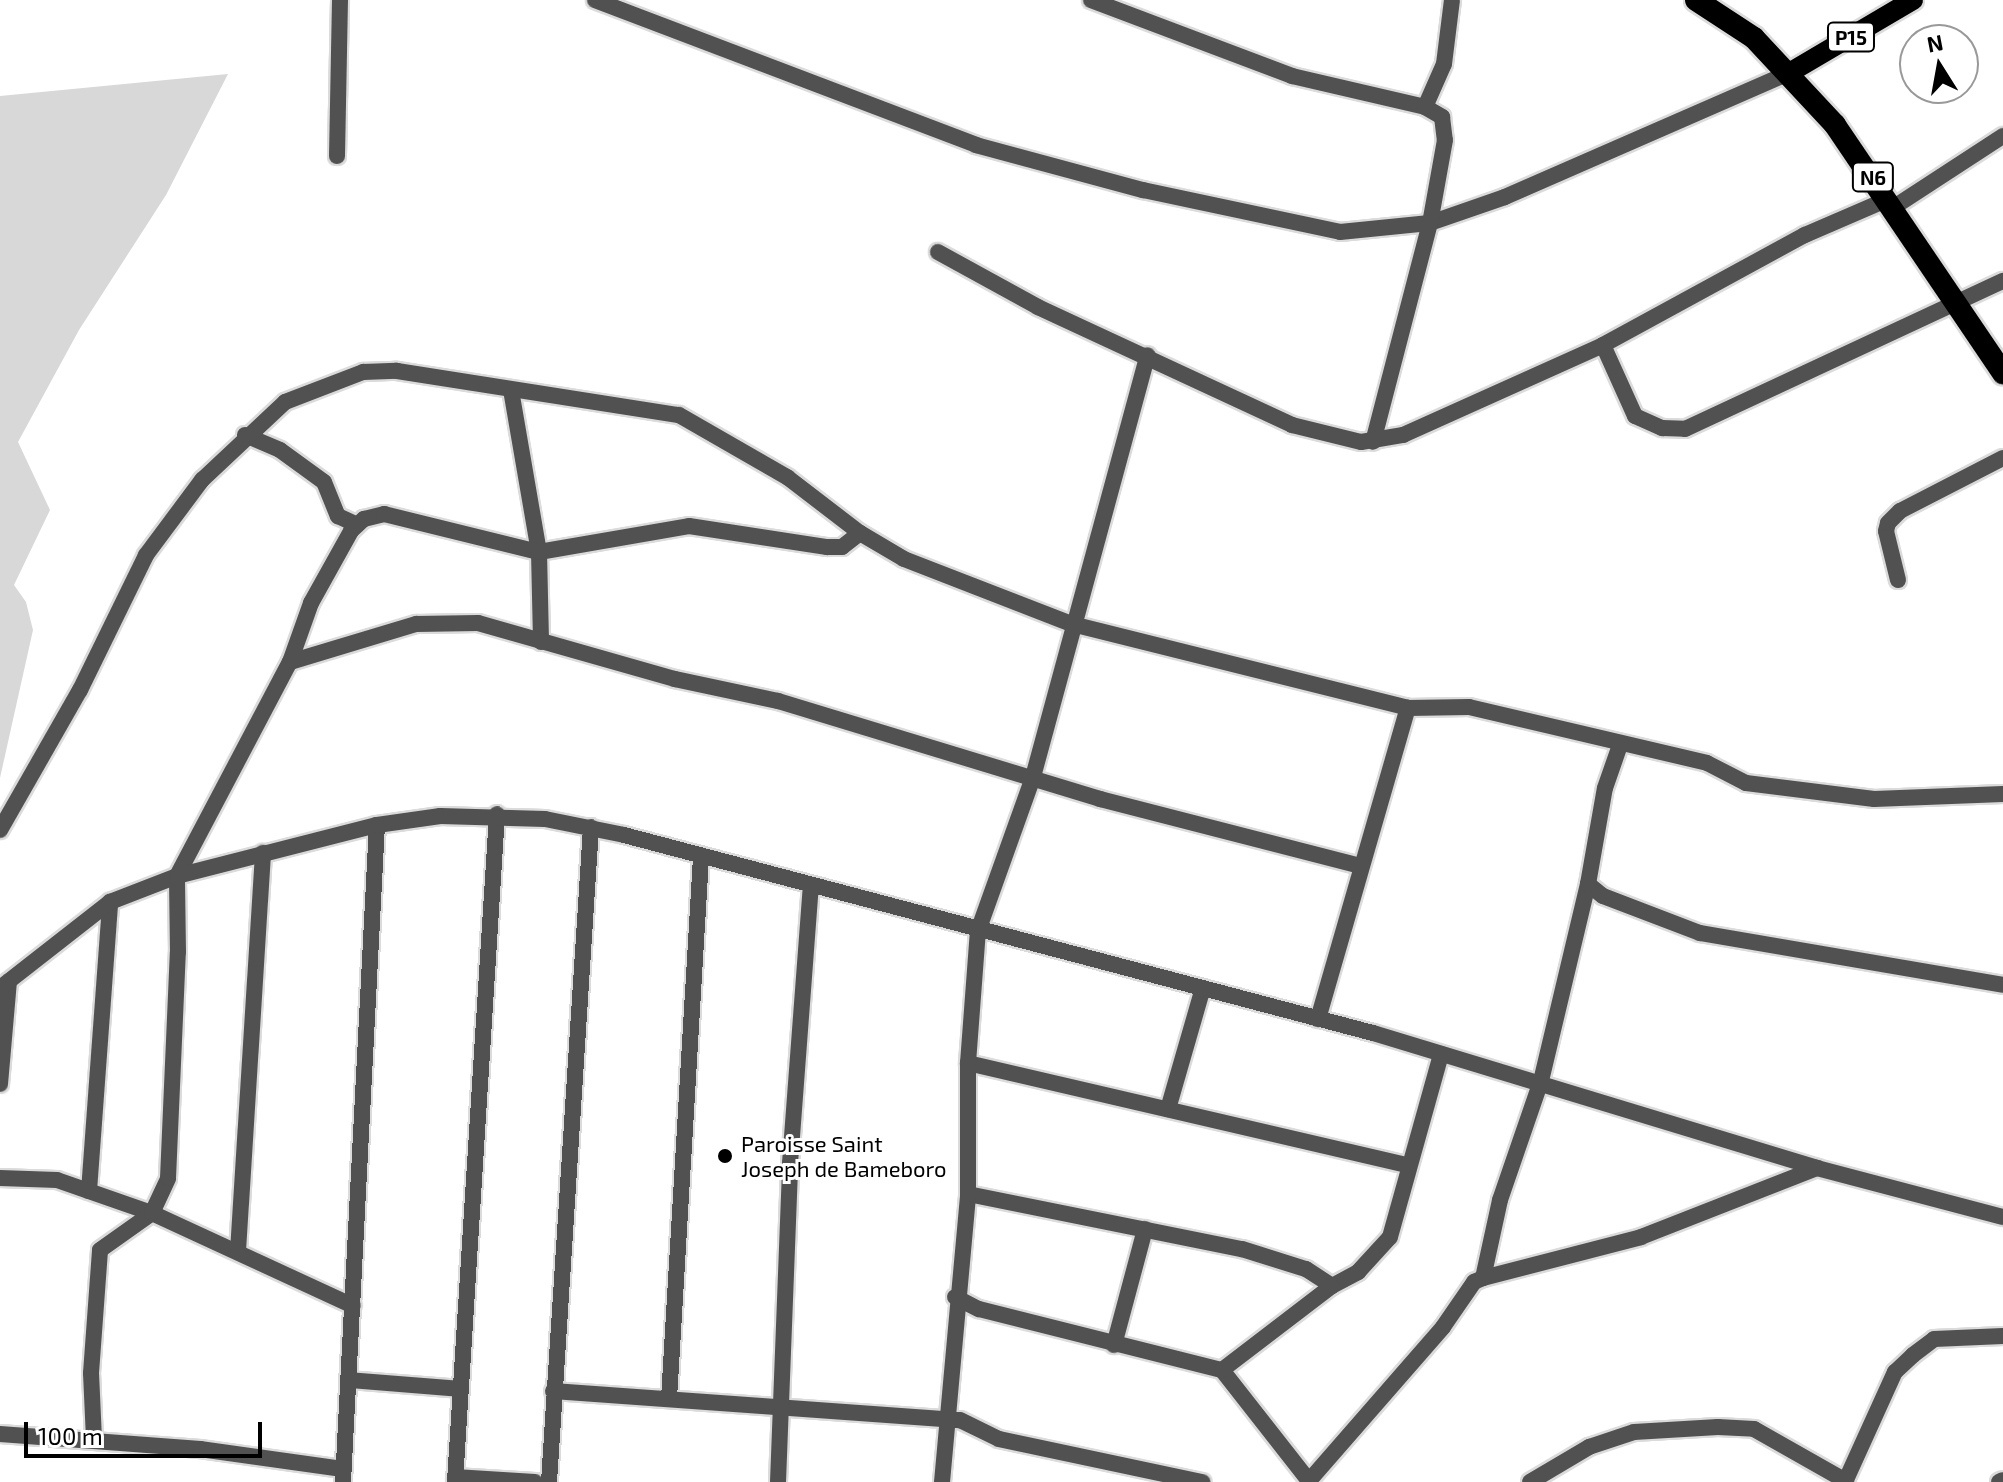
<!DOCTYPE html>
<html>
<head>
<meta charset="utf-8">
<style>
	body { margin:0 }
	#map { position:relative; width:2003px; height:1482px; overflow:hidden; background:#fff; font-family:"Exo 2",sans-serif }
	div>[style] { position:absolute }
	.green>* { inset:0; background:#d8d8d8 }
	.roads { filter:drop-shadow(2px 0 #dbdbdb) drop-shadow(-2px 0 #dbdbdb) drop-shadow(0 2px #dbdbdb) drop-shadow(0 -2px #dbdbdb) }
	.minor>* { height:16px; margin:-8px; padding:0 8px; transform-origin:8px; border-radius:8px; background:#515151 }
	.tertiary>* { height:16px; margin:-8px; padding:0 8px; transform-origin:8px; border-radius:8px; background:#515151 }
	.primary>* { height:20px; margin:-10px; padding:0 10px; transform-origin:10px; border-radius:10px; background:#000 }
	.trunk>* { height:22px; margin:-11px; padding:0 11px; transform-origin:11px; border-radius:11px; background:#000 }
	.dots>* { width:22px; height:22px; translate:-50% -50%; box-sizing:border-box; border:4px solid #fff; border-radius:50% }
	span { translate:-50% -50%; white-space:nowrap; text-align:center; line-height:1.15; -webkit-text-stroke:6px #fff; paint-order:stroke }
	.shield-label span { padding:2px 6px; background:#fff; border:2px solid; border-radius:6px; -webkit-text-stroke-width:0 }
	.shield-label { font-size:20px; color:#000; font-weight:700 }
	.poi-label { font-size:22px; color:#000 }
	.left { translate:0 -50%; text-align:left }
	.north { position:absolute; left:1899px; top:24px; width:80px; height:80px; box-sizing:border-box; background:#fff; border:2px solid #999; border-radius:50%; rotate:349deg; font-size:22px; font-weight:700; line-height:32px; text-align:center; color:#000 }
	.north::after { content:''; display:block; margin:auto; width:28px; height:36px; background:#000; clip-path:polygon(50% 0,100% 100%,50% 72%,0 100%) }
	.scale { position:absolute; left:24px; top:1422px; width:238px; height:36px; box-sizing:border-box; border:4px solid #000; border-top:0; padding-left:10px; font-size:24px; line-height:28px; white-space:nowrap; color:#000; -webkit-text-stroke:6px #fff; paint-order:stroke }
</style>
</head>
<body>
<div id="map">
	<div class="green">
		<div style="clip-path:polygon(228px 74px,166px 195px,79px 330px,18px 442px,50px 510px,14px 585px,26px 602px,33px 630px,0 778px,0 96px)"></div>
	</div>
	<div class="roads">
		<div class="minor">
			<div style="left:595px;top:0;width:408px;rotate:20.8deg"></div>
			<div style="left:976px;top:145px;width:173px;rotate:15.1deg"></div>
			<div style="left:1143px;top:190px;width:201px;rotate:12deg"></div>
			<div style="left:1340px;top:232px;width:90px;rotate:-5.7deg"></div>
			<div style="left:1430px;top:223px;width:79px;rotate:-19.1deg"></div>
			<div style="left:1505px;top:197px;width:310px;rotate:-23.6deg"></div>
			<div style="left:1091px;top:0;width:215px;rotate:20.7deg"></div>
			<div style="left:1292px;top:76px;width:137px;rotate:13.1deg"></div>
			<div style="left:1425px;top:107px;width:20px;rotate:30deg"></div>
			<div style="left:1442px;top:117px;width:23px;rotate:83deg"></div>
			<div style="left:1445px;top:140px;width:84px;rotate:100.2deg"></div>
			<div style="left:1430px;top:223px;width:226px;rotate:104.6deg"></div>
			<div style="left:1425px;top:107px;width:47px;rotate:-66.2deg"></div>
			<div style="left:1444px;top:64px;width:64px;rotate:-82.9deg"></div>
			<div style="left:337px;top:156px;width:156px;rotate:-88.9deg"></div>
			<div style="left:1894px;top:207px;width:130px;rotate:-33.1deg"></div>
			<div style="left:938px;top:252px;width:114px;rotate:28.8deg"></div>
			<div style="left:1038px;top:307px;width:280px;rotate:24.9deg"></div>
			<div style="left:1292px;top:425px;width:71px;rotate:13.8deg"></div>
			<div style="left:1361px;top:442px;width:43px;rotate:-9.5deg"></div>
			<div style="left:1403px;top:435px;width:219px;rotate:-24.2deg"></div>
			<div style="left:1603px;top:345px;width:230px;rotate:-28.6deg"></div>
			<div style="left:1805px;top:235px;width:90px;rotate:-23.4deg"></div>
			<div style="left:1603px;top:345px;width:78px;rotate:65.7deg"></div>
			<div style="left:1635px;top:416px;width:30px;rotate:24deg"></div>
			<div style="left:1662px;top:428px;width:23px;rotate:2deg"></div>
			<div style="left:1685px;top:429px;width:351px;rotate:-25deg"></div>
			<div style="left:511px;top:390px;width:164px;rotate:80.2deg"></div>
			<div style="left:539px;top:552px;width:90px;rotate:88.7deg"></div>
			<div style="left:245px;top:435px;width:38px;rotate:23deg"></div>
			<div style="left:280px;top:450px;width:54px;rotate:36deg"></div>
			<div style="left:324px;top:482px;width:37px;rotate:68deg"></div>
			<div style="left:338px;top:516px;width:21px;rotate:25deg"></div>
			<div style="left:1898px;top:580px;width:50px;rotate:-103.8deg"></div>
			<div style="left:1886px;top:531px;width:8px;rotate:-76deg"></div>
			<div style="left:1888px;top:523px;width:17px;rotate:-45deg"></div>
			<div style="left:1900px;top:511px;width:116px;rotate:-27.2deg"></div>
			<div style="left:290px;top:662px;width:132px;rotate:-16.8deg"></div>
			<div style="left:416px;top:624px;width:62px;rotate:-0.9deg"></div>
			<div style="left:478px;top:623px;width:205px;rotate:15.9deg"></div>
			<div style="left:675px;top:679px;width:105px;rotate:12.1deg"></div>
			<div style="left:778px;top:701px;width:337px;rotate:16.9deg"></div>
			<div style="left:1100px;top:799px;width:269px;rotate:14.4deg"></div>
			<div style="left:0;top:830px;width:161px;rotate:-60.3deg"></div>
			<div style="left:80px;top:690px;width:150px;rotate:-63.9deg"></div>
			<div style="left:146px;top:555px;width:94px;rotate:-53.3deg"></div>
			<div style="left:202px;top:480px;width:114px;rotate:-43.2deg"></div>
			<div style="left:285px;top:402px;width:84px;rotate:-21deg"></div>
			<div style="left:363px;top:372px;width:34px;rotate:-2deg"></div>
			<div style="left:397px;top:371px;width:285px;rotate:8.9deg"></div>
			<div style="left:679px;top:415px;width:125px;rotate:29.9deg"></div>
			<div style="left:787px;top:477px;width:92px;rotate:37.5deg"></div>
			<div style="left:860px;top:533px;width:51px;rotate:30.6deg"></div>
			<div style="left:904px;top:559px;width:180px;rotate:21.2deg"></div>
			<div style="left:1072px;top:624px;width:346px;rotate:14deg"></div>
			<div style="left:1408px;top:708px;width:61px;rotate:-0.9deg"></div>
			<div style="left:1469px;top:707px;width:244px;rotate:13.2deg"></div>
			<div style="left:1707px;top:763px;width:44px;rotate:27.1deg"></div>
			<div style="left:1746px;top:783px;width:129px;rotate:7.1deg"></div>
			<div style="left:1874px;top:799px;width:129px;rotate:-2.2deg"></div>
			<div style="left:1588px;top:884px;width:19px;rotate:39deg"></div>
			<div style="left:1603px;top:896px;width:104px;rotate:20.9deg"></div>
			<div style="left:1700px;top:933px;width:307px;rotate:9.7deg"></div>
			<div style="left:1318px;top:1019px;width:324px;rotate:-73.9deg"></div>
			<div style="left:968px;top:1063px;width:450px;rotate:13.1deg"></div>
			<div style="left:0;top:1084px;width:103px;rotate:-85deg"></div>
			<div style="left:1168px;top:1109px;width:123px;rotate:-73.9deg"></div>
			<div style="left:0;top:1178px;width:57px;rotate:2deg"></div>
			<div style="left:57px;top:1180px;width:101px;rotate:19.2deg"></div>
			<div style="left:152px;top:1213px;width:221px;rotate:24.8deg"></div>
			<div style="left:89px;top:1191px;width:290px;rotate:-85.8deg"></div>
			<div style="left:968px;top:1194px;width:279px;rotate:11.4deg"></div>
			<div style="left:1242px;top:1249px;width:67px;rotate:17.4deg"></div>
			<div style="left:1306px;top:1269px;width:31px;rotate:33deg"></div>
			<div style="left:1332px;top:1286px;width:30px;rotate:-28deg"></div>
			<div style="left:1358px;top:1272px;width:47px;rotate:-47.6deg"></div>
			<div style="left:1390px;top:1237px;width:190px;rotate:-74.4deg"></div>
			<div style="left:238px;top:1251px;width:399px;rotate:-86.4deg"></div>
			<div style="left:1483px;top:1278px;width:163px;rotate:-14.5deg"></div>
			<div style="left:1641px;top:1237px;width:189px;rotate:-21.4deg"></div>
			<div style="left:955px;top:1297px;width:27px;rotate:27deg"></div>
			<div style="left:979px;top:1309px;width:251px;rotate:14.1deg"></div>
			<div style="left:1222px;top:1370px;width:141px;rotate:51.9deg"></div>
			<div style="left:1114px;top:1345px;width:120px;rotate:-75deg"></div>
			<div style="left:1222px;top:1370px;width:138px;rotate:-37.4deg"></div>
			<div style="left:349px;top:1380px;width:111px;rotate:4.6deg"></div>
			<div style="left:553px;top:1391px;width:408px;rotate:4.1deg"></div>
			<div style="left:960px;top:1420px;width:43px;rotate:26deg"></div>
			<div style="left:999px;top:1439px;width:208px;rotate:12deg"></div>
			<div style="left:669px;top:1399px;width:543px;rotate:-86.62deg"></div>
			<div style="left:0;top:1434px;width:201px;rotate:4.3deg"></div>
			<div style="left:200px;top:1449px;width:144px;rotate:8deg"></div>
			<div style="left:94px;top:1439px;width:66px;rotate:-92.6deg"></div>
			<div style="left:91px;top:1373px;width:123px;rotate:-85.8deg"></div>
			<div style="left:100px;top:1250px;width:64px;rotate:-35.4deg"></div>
			<div style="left:152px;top:1213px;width:38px;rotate:-65deg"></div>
			<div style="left:168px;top:1178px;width:226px;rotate:-87.5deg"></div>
			<div style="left:178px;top:952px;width:76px;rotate:-90.8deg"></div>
			<div style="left:177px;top:876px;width:242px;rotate:-62.2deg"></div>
			<div style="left:290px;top:662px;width:63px;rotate:-70.4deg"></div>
			<div style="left:311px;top:603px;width:82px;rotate:-60.9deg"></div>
			<div style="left:351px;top:531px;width:18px;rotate:-43deg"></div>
			<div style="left:364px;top:519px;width:21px;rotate:-14deg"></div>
			<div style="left:384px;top:514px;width:160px;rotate:13.8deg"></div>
			<div style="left:539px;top:552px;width:152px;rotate:-9.8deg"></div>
			<div style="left:689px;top:526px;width:140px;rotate:8.7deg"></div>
			<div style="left:827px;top:547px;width:15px"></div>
			<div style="left:842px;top:547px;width:23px;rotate:-38deg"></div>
			<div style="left:455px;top:1477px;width:80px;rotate:3.6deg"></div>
			<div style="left:343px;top:1482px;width:658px;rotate:-87.04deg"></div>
			<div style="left:455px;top:1482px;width:669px;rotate:-86.4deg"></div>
			<div style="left:549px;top:1482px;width:656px;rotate:-86.33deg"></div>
			<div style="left:778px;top:1482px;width:319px;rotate:-87.8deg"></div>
			<div style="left:790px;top:1163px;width:278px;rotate:-85.7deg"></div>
			<div style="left:942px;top:1482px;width:289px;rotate:-84.8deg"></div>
			<div style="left:968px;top:1194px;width:131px;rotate:-90deg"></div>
			<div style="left:968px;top:1063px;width:132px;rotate:-85.7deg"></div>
			<div style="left:978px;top:931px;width:164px;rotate:-70.3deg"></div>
			<div style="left:1033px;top:777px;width:437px;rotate:-74.8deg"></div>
			<div style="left:1308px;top:1482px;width:206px;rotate:-48.9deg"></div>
			<div style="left:1443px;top:1327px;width:55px;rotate:-55.4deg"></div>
			<div style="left:1474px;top:1282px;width:10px;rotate:-24deg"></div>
			<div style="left:1483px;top:1278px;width:80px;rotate:-77.7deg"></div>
			<div style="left:1500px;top:1200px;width:126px;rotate:-71deg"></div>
			<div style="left:1541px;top:1081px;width:203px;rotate:-76.6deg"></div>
			<div style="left:1588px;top:884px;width:97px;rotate:-80deg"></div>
			<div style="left:1605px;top:788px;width:46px;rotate:-70.8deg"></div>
			<div style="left:1530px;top:1482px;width:69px;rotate:-30.7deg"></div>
			<div style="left:1589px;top:1447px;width:47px;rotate:-18.4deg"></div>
			<div style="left:1634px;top:1432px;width:84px;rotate:-3.4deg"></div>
			<div style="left:1718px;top:1427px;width:36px;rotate:3deg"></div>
			<div style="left:1754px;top:1429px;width:106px;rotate:29.5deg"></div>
			<div style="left:1845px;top:1482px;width:121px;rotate:-65.6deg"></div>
			<div style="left:1895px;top:1372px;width:25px;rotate:-43deg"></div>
			<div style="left:1913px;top:1355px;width:26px;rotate:-37deg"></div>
			<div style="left:1934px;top:1339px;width:69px;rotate:-2.5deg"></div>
			<div style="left:1999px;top:1482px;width:4px;rotate:-27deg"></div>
		</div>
		<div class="tertiary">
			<div style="left:0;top:988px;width:140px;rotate:-38deg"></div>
			<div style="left:110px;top:902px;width:72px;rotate:-21.2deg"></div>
			<div style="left:177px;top:876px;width:206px;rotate:-14.3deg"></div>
			<div style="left:377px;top:825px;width:64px;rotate:-8.1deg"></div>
			<div style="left:440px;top:816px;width:105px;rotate:1.6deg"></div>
			<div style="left:545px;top:819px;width:81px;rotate:11.4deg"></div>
			<div style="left:624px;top:835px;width:775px;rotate:14.81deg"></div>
			<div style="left:1373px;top:1033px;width:464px;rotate:16.9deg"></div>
			<div style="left:1817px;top:1168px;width:192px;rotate:14.8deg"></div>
		</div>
		<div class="primary">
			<div style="left:1789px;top:73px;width:144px;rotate:-30.5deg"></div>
		</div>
		<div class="trunk">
			<div style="left:1696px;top:0;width:69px;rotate:33.2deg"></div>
			<div style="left:1754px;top:38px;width:119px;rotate:47deg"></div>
			<div style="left:1835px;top:125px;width:300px;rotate:55.9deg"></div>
		</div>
	</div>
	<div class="dots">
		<div style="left:725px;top:1156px;background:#000"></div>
	</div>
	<div class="shield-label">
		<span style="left:1851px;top:37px">P15</span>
		<span style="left:1873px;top:177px">N6</span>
	</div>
	<div class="poi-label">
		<span class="left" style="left:741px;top:1156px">Paroisse Saint<br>Joseph de Bameboro</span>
	</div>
	<div class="north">N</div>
	<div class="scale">100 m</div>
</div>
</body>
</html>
